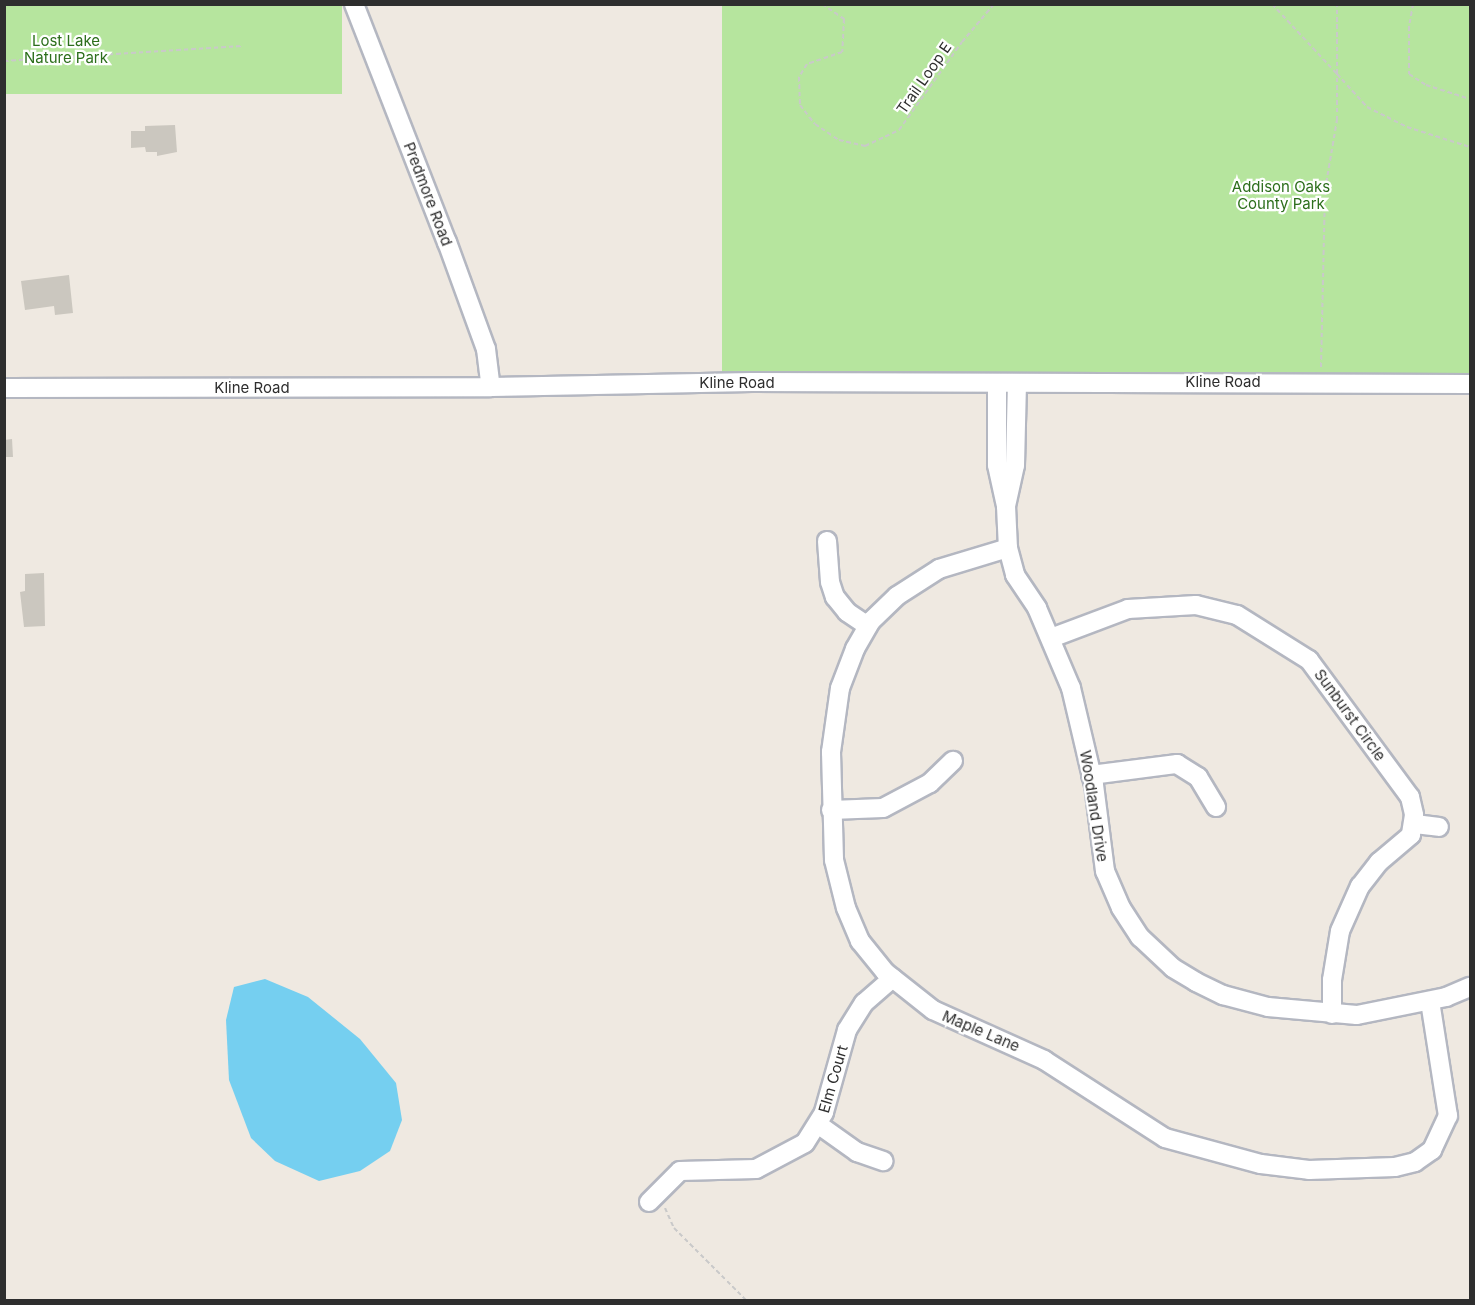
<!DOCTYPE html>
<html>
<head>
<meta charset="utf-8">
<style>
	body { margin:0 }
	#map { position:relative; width:1475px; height:1305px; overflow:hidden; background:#efe9e1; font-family:Inter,sans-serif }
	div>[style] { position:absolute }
	.green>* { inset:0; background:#b6e59e; transform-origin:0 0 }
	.water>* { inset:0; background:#75cff0 }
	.building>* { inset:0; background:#cbc7bf }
	.path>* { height:2px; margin-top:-1px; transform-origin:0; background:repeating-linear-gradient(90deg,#c9c9c9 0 4.5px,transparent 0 7.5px) }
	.roads { filter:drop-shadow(2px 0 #b4b7c1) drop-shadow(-2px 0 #b4b7c1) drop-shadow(0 2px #b4b7c1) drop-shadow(0 -2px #b4b7c1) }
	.minor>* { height:18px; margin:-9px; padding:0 9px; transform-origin:9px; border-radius:9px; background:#fff }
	span { translate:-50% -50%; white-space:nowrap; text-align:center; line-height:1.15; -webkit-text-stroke:4.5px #fff; paint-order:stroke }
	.park-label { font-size:15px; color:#2c6e1b }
	.street-label { font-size:15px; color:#2e2e2e }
	.frame { position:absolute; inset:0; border:6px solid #2e2e2e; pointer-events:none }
</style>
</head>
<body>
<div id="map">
	<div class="green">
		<div style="left:4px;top:5px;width:338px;height:89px"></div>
		<div style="left:722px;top:5px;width:748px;height:373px"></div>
	</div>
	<div class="water">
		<div style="clip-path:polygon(265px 979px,308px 997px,360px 1039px,396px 1083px,402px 1120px,390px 1151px,360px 1171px,319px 1181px,275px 1161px,251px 1138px,229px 1080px,226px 1020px,234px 987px)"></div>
	</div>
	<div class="building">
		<div style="clip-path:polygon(175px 125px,177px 152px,157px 156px,157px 152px,146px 152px,145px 147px,131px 148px,131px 131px,145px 131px,145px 126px)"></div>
		<div style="clip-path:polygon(69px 275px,73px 313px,55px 315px,54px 306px,25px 310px,21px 281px)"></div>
		<div style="clip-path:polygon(12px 439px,13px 457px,4px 457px,4px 440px)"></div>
		<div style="clip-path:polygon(44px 573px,45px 626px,24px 627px,20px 592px,25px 591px,25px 574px)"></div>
	</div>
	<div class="path">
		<div style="left:822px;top:4px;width:27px;rotate:34deg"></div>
		<div style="left:844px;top:19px;width:33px;rotate:93deg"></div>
		<div style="left:842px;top:52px;width:37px;rotate:161deg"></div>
		<div style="left:807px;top:64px;width:15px;rotate:122deg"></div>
		<div style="left:799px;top:77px;width:28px;rotate:88deg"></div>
		<div style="left:800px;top:105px;width:24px;rotate:52deg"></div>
		<div style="left:815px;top:124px;width:29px;rotate:34deg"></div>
		<div style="left:839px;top:140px;width:27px;rotate:13deg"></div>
		<div style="left:865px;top:146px;width:38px;rotate:-25deg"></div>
		<div style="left:899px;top:130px;width:108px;rotate:-54.4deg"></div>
		<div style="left:962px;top:42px;width:50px;rotate:-49.9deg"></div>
		<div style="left:1272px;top:4px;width:96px;rotate:47.1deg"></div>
		<div style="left:1337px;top:74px;width:70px;rotate:-90deg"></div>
		<div style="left:1413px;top:4px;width:22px;rotate:100deg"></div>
		<div style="left:1409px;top:26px;width:48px;rotate:90deg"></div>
		<div style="left:1409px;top:74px;width:20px;rotate:33deg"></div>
		<div style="left:1426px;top:85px;width:46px;rotate:17.7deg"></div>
		<div style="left:4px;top:61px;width:238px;rotate:-3.6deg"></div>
		<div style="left:1337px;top:74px;width:45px;rotate:47.7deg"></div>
		<div style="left:1367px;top:107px;width:45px;rotate:26.6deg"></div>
		<div style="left:1407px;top:127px;width:66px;rotate:17.6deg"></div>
		<div style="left:1321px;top:367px;width:177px;rotate:-88.7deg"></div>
		<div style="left:1325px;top:190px;width:71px;rotate:-80.3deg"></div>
		<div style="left:1337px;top:120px;width:46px;rotate:-90deg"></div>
		<div style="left:665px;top:1208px;width:22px;rotate:66deg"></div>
		<div style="left:674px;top:1228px;width:102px;rotate:45deg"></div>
	</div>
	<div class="roads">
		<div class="minor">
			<div style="left:354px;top:4px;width:256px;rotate:68.7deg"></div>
			<div style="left:447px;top:242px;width:114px;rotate:70deg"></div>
			<div style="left:486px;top:349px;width:38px;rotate:83deg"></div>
			<div style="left:997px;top:384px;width:81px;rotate:90deg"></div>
			<div style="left:997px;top:465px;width:42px;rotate:77.6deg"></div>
			<div style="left:1006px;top:506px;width:42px;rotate:-77.6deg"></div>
			<div style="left:1015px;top:465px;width:81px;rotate:-88.6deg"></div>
			<div style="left:4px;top:388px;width:487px;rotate:-0.1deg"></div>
			<div style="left:491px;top:387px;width:261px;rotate:-1.1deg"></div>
			<div style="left:752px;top:382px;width:718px;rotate:0.16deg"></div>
			<div style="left:1006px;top:506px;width:42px;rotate:87.3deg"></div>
			<div style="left:1008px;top:548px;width:28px;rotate:75deg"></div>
			<div style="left:1015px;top:575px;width:40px;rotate:56deg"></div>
			<div style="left:1037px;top:608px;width:87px;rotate:67deg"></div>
			<div style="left:1071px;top:688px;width:100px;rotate:76.7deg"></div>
			<div style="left:1094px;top:785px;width:87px;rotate:82.7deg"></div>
			<div style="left:1105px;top:871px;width:40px;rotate:66.6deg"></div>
			<div style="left:1121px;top:908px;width:35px;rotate:57deg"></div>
			<div style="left:1140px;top:937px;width:45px;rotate:43.2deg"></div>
			<div style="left:1173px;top:968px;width:27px;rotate:31deg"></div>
			<div style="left:1196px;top:982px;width:30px;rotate:26deg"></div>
			<div style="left:1223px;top:995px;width:47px;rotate:14.9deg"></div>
			<div style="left:1268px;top:1007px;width:89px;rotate:5.1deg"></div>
			<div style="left:1357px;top:1015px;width:91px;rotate:-11.4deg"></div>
			<div style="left:1446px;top:997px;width:26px;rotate:-23deg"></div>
			<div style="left:827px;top:541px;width:41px;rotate:85.8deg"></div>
			<div style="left:830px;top:582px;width:16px;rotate:72deg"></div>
			<div style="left:835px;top:597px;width:19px;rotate:51deg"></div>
			<div style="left:847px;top:612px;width:25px;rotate:34deg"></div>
			<div style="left:1008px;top:548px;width:72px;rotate:163.1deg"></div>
			<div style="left:939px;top:569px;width:50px;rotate:147.3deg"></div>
			<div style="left:897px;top:596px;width:36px;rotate:136deg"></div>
			<div style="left:871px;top:621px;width:32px;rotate:120deg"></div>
			<div style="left:855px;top:649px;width:42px;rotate:111deg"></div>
			<div style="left:840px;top:688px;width:65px;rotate:98deg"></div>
			<div style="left:831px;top:752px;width:108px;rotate:88.4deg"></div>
			<div style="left:834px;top:860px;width:49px;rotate:76deg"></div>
			<div style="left:846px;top:908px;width:36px;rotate:67deg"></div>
			<div style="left:860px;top:941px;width:40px;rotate:51deg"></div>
			<div style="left:885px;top:972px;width:61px;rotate:38.4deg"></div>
			<div style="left:933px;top:1010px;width:122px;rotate:24.2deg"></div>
			<div style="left:1044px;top:1060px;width:144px;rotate:32.8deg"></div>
			<div style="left:1165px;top:1138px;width:99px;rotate:15.2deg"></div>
			<div style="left:1261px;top:1164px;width:48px;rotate:7.1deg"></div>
			<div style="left:1309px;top:1170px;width:86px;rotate:-2deg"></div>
			<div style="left:1395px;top:1167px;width:21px;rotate:-14deg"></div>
			<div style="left:1415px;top:1162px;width:21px;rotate:-35deg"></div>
			<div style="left:1432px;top:1150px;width:38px;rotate:-65deg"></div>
			<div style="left:1448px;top:1116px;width:116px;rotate:-98.9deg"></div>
			<div style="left:1051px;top:638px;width:82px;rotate:-20.6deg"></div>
			<div style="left:1128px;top:609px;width:68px;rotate:-3.4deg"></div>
			<div style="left:1196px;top:605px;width:42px;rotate:13.7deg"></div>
			<div style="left:1237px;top:615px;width:85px;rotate:32deg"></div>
			<div style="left:1309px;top:660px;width:170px;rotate:53.6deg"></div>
			<div style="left:1410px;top:797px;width:18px;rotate:77deg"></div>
			<div style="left:1414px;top:815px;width:20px;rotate:99deg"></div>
			<div style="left:1411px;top:835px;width:42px;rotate:139.8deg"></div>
			<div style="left:1379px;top:862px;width:31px;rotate:128deg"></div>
			<div style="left:1360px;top:886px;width:49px;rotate:114deg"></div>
			<div style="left:1340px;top:931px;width:50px;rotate:99.3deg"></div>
			<div style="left:1332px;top:980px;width:34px;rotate:90deg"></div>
			<div style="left:1091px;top:775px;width:87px;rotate:-7.3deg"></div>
			<div style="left:1177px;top:764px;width:25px;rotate:32deg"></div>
			<div style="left:1198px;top:777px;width:35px;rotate:59deg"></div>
			<div style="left:831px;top:810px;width:52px;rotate:-2.2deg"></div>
			<div style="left:883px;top:808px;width:53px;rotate:-28deg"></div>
			<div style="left:930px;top:783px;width:32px;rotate:-44deg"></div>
			<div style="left:1415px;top:824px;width:24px;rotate:7deg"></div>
			<div style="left:819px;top:1125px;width:47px;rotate:35.4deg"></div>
			<div style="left:857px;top:1152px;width:28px;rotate:19deg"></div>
			<div style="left:649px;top:1202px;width:44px;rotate:-45deg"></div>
			<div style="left:680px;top:1171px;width:76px;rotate:-1.5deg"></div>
			<div style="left:756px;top:1169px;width:55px;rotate:-28deg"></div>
			<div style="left:805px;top:1143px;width:36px;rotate:-58deg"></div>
			<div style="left:824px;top:1112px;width:85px;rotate:-74.3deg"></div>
			<div style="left:847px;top:1030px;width:32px;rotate:-58deg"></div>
			<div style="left:864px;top:1003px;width:38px;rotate:-41deg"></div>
		</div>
	</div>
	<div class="park-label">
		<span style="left:66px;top:49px">Lost Lake<br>Nature Park</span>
		<span style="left:1281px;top:195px">Addison Oaks<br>County Park</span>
	</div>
	<div class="street-label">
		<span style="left:924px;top:78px;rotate:-55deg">Trail Loop E</span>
		<span style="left:428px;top:194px;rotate:69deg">Predmore Road</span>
		<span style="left:1223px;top:382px">Kline Road</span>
		<span style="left:737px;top:383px">Kline Road</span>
		<span style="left:252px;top:388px">Kline Road</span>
		<span style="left:1350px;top:715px;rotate:54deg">Sunburst Circle</span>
		<span style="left:1094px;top:806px;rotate:81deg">Woodland Drive</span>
		<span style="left:981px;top:1031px;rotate:23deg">Maple Lane</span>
		<span style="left:833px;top:1079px;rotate:-74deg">Elm Court</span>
	</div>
	<div class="frame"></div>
</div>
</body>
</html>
